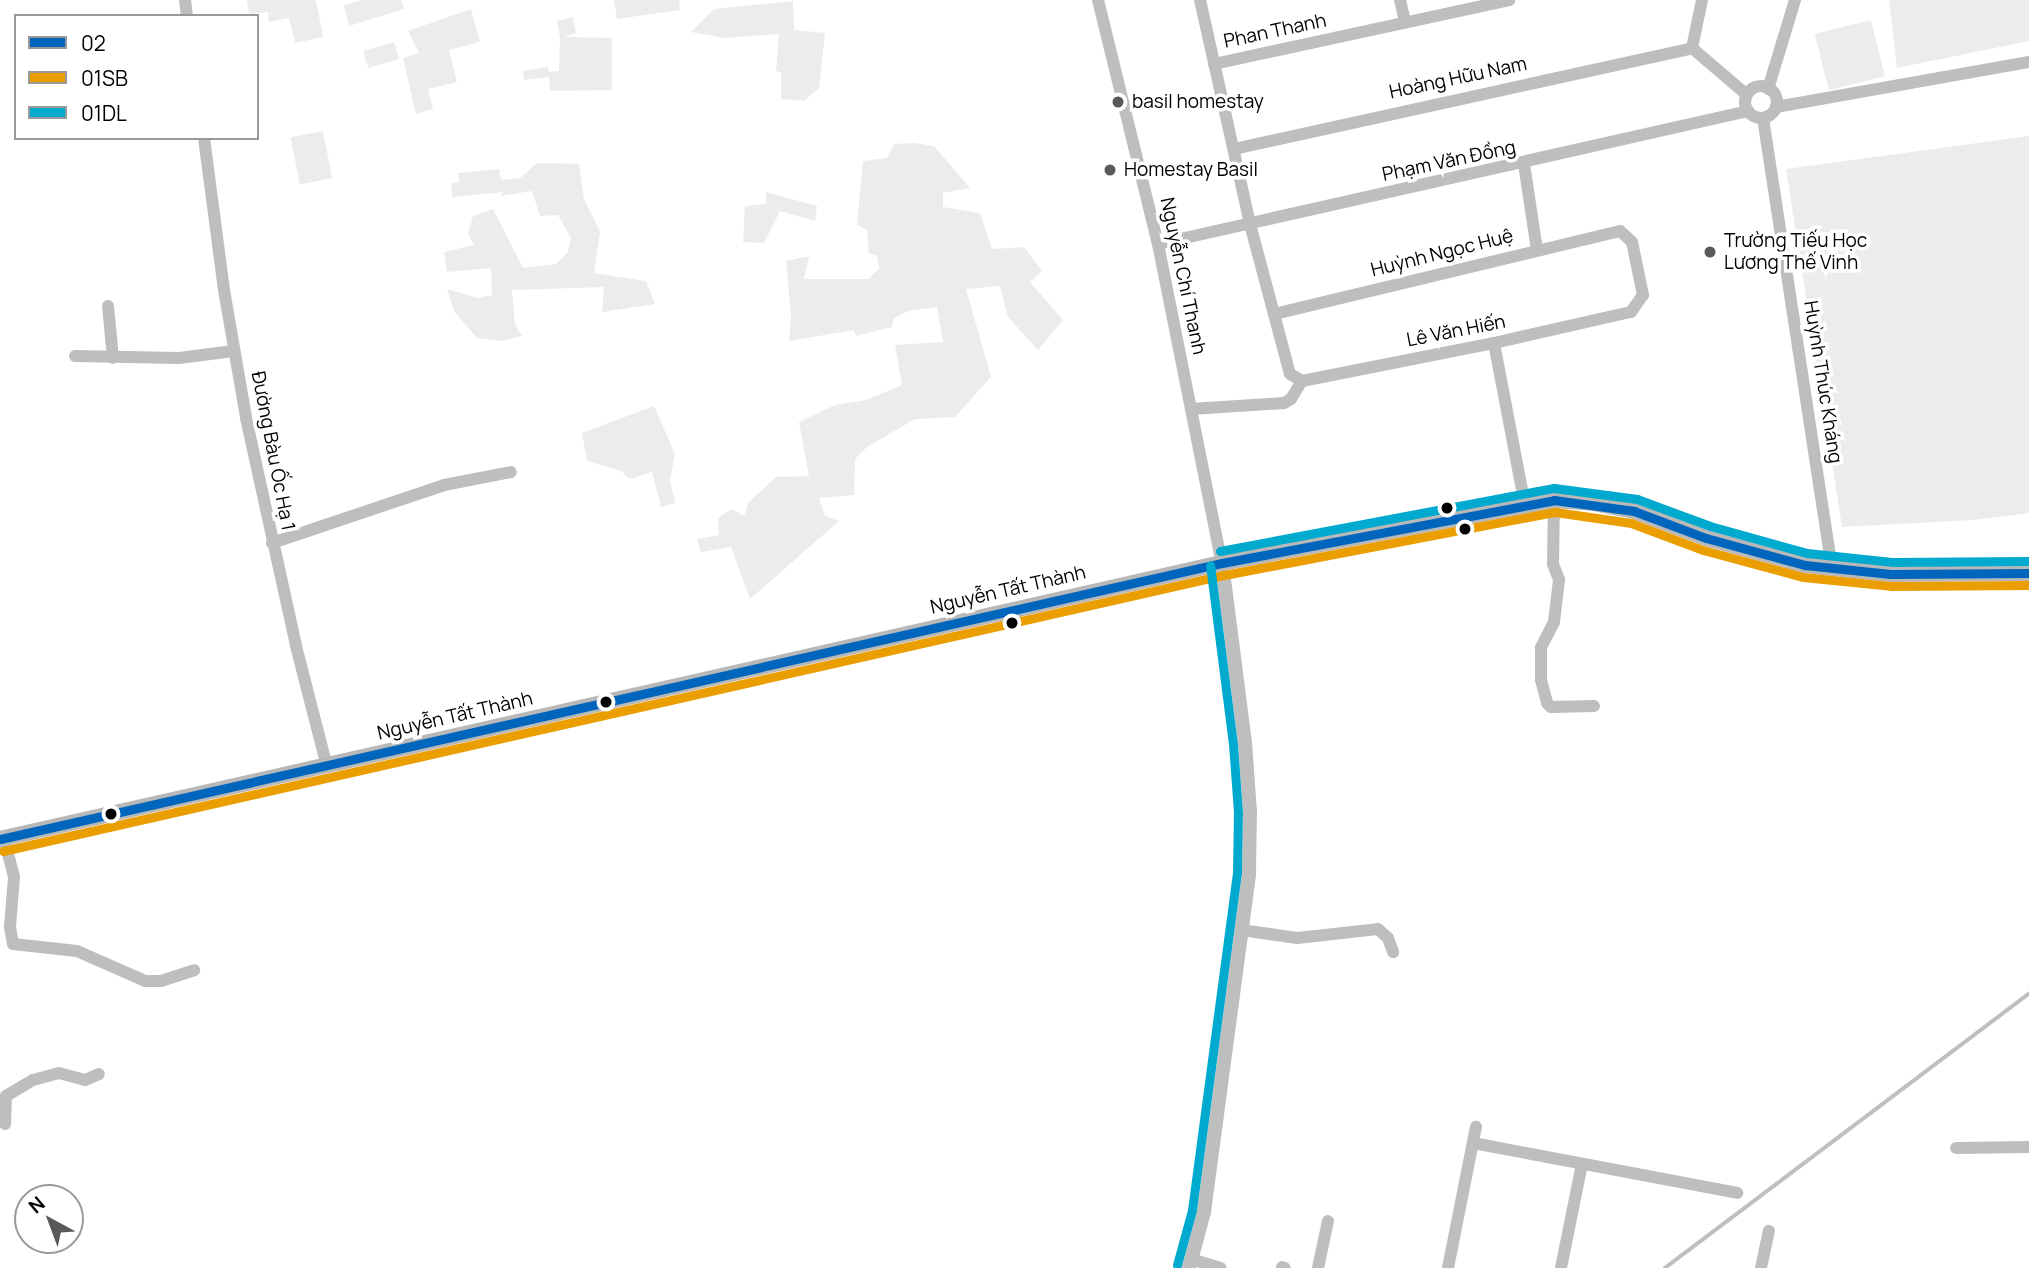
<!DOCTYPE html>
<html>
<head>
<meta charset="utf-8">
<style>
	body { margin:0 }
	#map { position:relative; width:2029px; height:1268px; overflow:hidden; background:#fff; font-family:Manrope,sans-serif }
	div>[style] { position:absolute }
	.green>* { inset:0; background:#ececec; transform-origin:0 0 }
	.stream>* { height:3.5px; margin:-1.75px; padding:0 1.75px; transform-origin:1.75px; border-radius:1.75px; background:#bfbfbf }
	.minor>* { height:12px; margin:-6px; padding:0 6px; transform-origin:6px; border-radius:6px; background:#bebebe }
	.minor>.ring { margin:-6px; padding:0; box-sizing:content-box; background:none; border:12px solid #bebebe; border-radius:50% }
	.tertiary>* { height:14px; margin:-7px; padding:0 7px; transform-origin:7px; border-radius:7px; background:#bebebe }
	.secondary>* { height:16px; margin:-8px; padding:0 8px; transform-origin:8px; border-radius:8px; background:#b8b8b8 }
	.bus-1>* { height:9px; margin:-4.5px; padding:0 4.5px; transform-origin:4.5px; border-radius:4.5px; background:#0065bd }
	.bus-2>* { height:9px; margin:-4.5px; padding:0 4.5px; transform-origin:4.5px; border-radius:4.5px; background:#eb9e00 }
	.bus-3>* { height:9px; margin:-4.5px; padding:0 4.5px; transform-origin:4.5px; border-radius:4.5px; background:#00a9ce }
	.dots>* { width:19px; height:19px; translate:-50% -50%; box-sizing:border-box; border:4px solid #fff; border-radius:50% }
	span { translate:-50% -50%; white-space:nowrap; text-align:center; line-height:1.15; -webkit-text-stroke:7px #fff; paint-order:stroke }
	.street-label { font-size:19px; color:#000 }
	.poi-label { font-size:19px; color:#000 }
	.left { translate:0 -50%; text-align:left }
	.legend { position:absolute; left:14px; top:14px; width:245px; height:126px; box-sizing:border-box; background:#fff; border:2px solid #999; margin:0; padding:9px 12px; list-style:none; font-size:21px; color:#000 }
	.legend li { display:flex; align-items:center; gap:14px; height:35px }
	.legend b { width:35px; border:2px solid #999 }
	.north { position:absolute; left:14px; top:1184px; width:70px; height:70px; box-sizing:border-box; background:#fff; border:2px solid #999; border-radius:50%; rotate:319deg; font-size:19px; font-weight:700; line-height:28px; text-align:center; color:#000 }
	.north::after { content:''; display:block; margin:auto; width:24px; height:32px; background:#595959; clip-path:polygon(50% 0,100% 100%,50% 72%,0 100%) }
</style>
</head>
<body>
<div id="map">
	<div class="green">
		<div style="clip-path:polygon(247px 0,316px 0,323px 37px,295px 43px,289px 18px,269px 22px,268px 12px,249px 14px)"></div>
		<div style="clip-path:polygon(363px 0,401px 0,404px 9px,349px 26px,344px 5px)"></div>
		<div style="clip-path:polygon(614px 0,679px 0,680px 10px,617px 19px)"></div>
		<div style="clip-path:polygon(1889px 0,2029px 0,2029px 41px,1897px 68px)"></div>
		<div style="clip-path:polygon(793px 1px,794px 30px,825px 33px,819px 88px,804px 101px,781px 99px,781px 72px,776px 71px,779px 34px,725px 38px,691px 32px,714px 9px)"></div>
		<div style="clip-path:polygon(471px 9px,480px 42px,449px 50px,457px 82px,428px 89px,433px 109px,416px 114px,403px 58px,419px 53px,408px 31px)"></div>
		<div style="clip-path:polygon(573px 17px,576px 33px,564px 37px,612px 38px,612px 90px,550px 91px,549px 77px,524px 80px,523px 71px,548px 67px,549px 72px,559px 71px,560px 37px,557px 21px)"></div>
		<div style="left:1871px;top:20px;width:58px;height:58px;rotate:76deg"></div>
		<div style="left:394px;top:42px;width:18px;height:32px;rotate:74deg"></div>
		<div style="left:323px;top:131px;width:48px;height:33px;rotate:79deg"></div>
		<div style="clip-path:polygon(2029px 136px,2029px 513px,1973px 520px,1842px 527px,1786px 169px)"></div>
		<div style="clip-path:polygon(914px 143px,934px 146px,970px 188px,943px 193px,943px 207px,980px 213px,992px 249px,1024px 247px,1042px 271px,1030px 282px,1063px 320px,1038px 350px,1008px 317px,1000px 286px,966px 289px,991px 377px,955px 417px,915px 419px,867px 447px,855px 459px,854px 495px,819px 498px,825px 516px,839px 521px,750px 599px,731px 547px,701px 552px,697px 539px,719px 535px,718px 518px,731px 509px,745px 516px,748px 503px,776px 477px,809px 476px,799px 422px,835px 405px,866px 400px,902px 385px,895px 345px,943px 342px,937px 307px,908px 311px,893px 319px,892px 327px,856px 336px,854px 330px,789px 341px,791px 316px,786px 261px,809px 256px,804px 279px,869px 279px,879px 268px,877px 256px,869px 253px,867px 230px,857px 225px,863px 161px,887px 158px,894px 144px)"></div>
		<div style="clip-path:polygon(537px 163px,579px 164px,584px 199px,600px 232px,594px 273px,646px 281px,655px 304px,602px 312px,604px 287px,512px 290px,515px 325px,522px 336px,500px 341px,477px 338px,454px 311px,447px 289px,478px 298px,492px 295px,491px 268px,447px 272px,444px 252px,474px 245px,468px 235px,473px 216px,493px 209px,523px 268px,556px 264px,568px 252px,571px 238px,558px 215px,540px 216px,532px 191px,500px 196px,504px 192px,452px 197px,451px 183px,459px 182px,458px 173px,499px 169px,501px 180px,520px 178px)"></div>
		<div style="clip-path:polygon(766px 192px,817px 206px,815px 221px,780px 211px,764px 243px,743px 242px,745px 206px,766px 204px)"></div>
		<div style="clip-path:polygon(654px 406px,675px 454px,670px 480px,675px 503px,661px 507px,652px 472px,630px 479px,621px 471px,587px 461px,582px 433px)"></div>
	</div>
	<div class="stream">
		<div style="left:1665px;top:1268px;width:456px;rotate:-37deg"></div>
	</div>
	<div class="minor">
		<div style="left:185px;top:0;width:16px;rotate:83deg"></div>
		<div style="left:1098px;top:0;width:251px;rotate:76.2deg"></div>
		<div style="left:1158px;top:244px;width:325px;rotate:78.7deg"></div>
		<div style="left:1200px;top:0;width:230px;rotate:77.4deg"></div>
		<div style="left:1250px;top:224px;width:155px;rotate:75.1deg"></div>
		<div style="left:1290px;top:374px;width:14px;rotate:30deg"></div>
		<div style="left:1302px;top:381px;width:196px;rotate:-11.2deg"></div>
		<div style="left:1494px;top:343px;width:140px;rotate:-12.8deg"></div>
		<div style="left:1631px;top:312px;width:21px;rotate:-55deg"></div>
		<div style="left:1643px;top:295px;width:54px;rotate:-101.7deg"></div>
		<div style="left:1632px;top:242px;width:16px;rotate:-137deg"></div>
		<div style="left:1620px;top:231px;width:356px;rotate:166.5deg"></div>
		<div style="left:1400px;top:0;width:23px;rotate:77deg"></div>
		<div style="left:1692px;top:48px;width:72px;rotate:40.5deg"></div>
		<div style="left:1692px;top:48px;width:49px;rotate:-78.2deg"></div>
		<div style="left:1214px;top:64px;width:302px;rotate:-12.2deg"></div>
		<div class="ring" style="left:1745px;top:86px;width:20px;height:20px"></div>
		<div style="left:1768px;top:89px;width:93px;rotate:-73.1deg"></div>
		<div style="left:1776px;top:107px;width:257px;rotate:-10.1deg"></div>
		<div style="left:1763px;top:118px;width:456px;rotate:81.3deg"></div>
		<div style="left:204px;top:138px;width:153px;rotate:82.5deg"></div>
		<div style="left:224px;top:290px;width:130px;rotate:80.2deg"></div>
		<div style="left:246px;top:418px;width:233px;rotate:77.6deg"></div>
		<div style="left:296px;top:646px;width:125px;rotate:75.6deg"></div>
		<div style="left:1234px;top:149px;width:469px;rotate:-12.4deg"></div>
		<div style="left:1524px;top:164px;width:87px;rotate:81.4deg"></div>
		<div style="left:1158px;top:244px;width:605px;rotate:-12.7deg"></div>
		<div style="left:108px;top:306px;width:52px;rotate:84.5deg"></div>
		<div style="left:1494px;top:343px;width:165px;rotate:79.2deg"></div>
		<div style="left:75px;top:356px;width:104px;rotate:1.1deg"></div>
		<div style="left:179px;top:358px;width:55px;rotate:-7.3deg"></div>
		<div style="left:1191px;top:409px;width:93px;rotate:-3.7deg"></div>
		<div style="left:1284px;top:403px;width:8px;rotate:-30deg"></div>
		<div style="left:1291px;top:399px;width:21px;rotate:-59deg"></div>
		<div style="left:1554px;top:500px;width:64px;rotate:90.9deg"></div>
		<div style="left:1553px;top:564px;width:17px;rotate:69deg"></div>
		<div style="left:1559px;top:580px;width:42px;rotate:96.8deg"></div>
		<div style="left:1554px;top:622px;width:29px;rotate:117deg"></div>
		<div style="left:1541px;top:648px;width:32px;rotate:90deg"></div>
		<div style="left:1541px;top:680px;width:24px;rotate:75deg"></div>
		<div style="left:1547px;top:703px;width:6px;rotate:45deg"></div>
		<div style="left:1551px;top:707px;width:43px;rotate:-1.3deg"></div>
		<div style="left:272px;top:543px;width:182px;rotate:-18.6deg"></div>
		<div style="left:444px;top:485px;width:68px;rotate:-11deg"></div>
		<div style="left:4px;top:838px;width:40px;rotate:75.6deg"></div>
		<div style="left:14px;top:877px;width:50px;rotate:94.6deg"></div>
		<div style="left:10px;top:927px;width:17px;rotate:80deg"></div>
		<div style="left:13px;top:944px;width:64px;rotate:6.2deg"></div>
		<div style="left:77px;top:951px;width:74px;rotate:23.8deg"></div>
		<div style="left:145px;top:981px;width:16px"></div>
		<div style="left:161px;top:981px;width:35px;rotate:-18deg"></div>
		<div style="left:1241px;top:930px;width:57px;rotate:8.1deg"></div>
		<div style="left:1297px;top:938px;width:81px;rotate:-6.3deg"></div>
		<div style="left:1378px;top:929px;width:13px;rotate:42deg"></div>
		<div style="left:1388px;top:938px;width:15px;rotate:70deg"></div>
		<div style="left:5px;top:1124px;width:28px;rotate:-88deg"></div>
		<div style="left:6px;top:1096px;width:31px;rotate:-31deg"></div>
		<div style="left:33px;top:1080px;width:27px;rotate:-15deg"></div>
		<div style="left:59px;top:1073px;width:27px;rotate:15deg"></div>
		<div style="left:85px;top:1080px;width:15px;rotate:-23deg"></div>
		<div style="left:1473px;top:1143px;width:269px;rotate:10.7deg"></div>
		<div style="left:1956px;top:1148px;width:73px;rotate:-0.8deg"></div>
		<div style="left:1191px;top:1259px;width:31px;rotate:17deg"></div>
		<div style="left:1282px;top:1267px;width:3px;rotate:18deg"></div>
		<div style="left:1318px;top:1268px;width:48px;rotate:-78deg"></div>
		<div style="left:1448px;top:1268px;width:144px;rotate:-78.8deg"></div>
		<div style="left:1561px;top:1268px;width:106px;rotate:-78.6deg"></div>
		<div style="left:1761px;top:1268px;width:38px;rotate:-78deg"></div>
	</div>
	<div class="tertiary">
		<div style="left:1189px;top:1268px;width:58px;rotate:-75deg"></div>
		<div style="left:1204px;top:1212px;width:341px;rotate:-82.4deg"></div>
		<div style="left:1249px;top:874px;width:62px;rotate:-89.1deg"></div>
		<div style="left:1250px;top:812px;width:69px;rotate:-94.1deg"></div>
		<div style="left:1245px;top:743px;width:181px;rotate:-97.3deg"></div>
	</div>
	<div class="secondary">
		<div style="left:0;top:839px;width:1253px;rotate:-12.73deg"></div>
		<div style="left:1222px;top:563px;width:338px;rotate:-10.7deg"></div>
		<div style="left:1554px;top:500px;width:39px;rotate:4deg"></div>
		<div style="left:1593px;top:503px;width:42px;rotate:11deg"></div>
		<div style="left:1634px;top:511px;width:77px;rotate:20.6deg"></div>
		<div style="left:1706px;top:538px;width:103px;rotate:15.3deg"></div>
		<div style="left:1805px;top:565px;width:86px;rotate:6deg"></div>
		<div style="left:1891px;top:574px;width:138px;rotate:-0.4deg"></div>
	</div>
	<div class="bus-1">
		<div style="left:0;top:839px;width:1253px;rotate:-12.73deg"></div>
		<div style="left:1222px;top:563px;width:338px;rotate:-10.7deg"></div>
		<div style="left:1554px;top:500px;width:81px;rotate:7.8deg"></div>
		<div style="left:1634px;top:511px;width:77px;rotate:20.6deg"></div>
		<div style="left:1706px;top:538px;width:103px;rotate:15.3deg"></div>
		<div style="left:1805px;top:565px;width:86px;rotate:6deg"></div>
		<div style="left:1891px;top:574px;width:138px;rotate:-0.4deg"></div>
	</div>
	<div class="bus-2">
		<div style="left:3px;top:851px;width:1252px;rotate:-12.74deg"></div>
		<div style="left:1224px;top:575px;width:337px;rotate:-10.8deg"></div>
		<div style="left:1555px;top:512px;width:77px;rotate:8.2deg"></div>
		<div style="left:1631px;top:523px;width:77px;rotate:20.6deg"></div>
		<div style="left:1703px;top:550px;width:104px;rotate:15.1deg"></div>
		<div style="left:1803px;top:577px;width:88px;rotate:5.8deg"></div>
		<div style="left:1891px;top:586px;width:138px;rotate:-0.4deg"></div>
	</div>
	<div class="bus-3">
		<div style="left:1220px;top:551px;width:340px;rotate:-10.7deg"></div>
		<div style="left:1554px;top:488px;width:84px;rotate:7.5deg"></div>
		<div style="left:1637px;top:499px;width:78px;rotate:20.3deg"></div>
		<div style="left:1710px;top:526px;width:101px;rotate:15.6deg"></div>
		<div style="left:1807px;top:553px;width:85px;rotate:6deg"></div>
		<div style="left:1892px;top:562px;width:137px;rotate:-0.4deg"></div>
		<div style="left:1177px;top:1265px;width:57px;rotate:-74.7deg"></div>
		<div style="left:1192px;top:1210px;width:340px;rotate:-82.4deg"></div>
		<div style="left:1237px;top:873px;width:61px;rotate:-89.1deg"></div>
		<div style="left:1238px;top:812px;width:68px;rotate:-94.2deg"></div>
		<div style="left:1233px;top:744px;width:180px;rotate:-97.3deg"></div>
	</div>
	<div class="dots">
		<div style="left:1118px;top:102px;background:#595959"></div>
		<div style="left:1110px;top:170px;background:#595959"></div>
		<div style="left:1710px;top:252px;background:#595959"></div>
		<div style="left:1447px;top:508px;background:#000"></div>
		<div style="left:1465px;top:529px;background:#000"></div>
		<div style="left:1012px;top:623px;background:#000"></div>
		<div style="left:606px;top:702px;background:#000"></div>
		<div style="left:111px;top:814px;background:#000"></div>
	</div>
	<div class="street-label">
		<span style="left:1275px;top:31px;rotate:-12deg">Phan Thanh</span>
		<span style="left:1458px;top:78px;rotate:-12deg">Hoàng Hữu Nam</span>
		<span style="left:1449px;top:161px;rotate:-12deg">Phạm Văn Đồng</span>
		<span style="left:1442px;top:253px;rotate:-14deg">Huỳnh Ngọc Huệ</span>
		<span style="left:1183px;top:276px;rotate:78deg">Nguyễn Chí Thanh</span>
		<span style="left:1456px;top:331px;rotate:-11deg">Lê Văn Hiến</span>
		<span style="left:1823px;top:382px;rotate:81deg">Huỳnh Thúc Kháng</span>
		<span style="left:273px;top:451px;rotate:79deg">Đường Bàu Ốc Hạ 1</span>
		<span style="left:1008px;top:590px;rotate:-13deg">Nguyễn Tất Thành</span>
		<span style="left:455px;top:716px;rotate:-13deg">Nguyễn Tất Thành</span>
	</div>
	<div class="poi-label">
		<span class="left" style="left:1132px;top:102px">basil homestay</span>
		<span class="left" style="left:1124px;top:170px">Homestay Basil</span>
		<span class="left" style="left:1724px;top:252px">Trường Tiếu Học<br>Lương Thế Vinh</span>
	</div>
	<ul class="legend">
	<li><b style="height:9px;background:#0065bd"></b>02</li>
	<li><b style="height:9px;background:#eb9e00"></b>01SB</li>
	<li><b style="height:9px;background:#00a9ce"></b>01DL</li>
	</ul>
	<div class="north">N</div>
</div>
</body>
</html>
